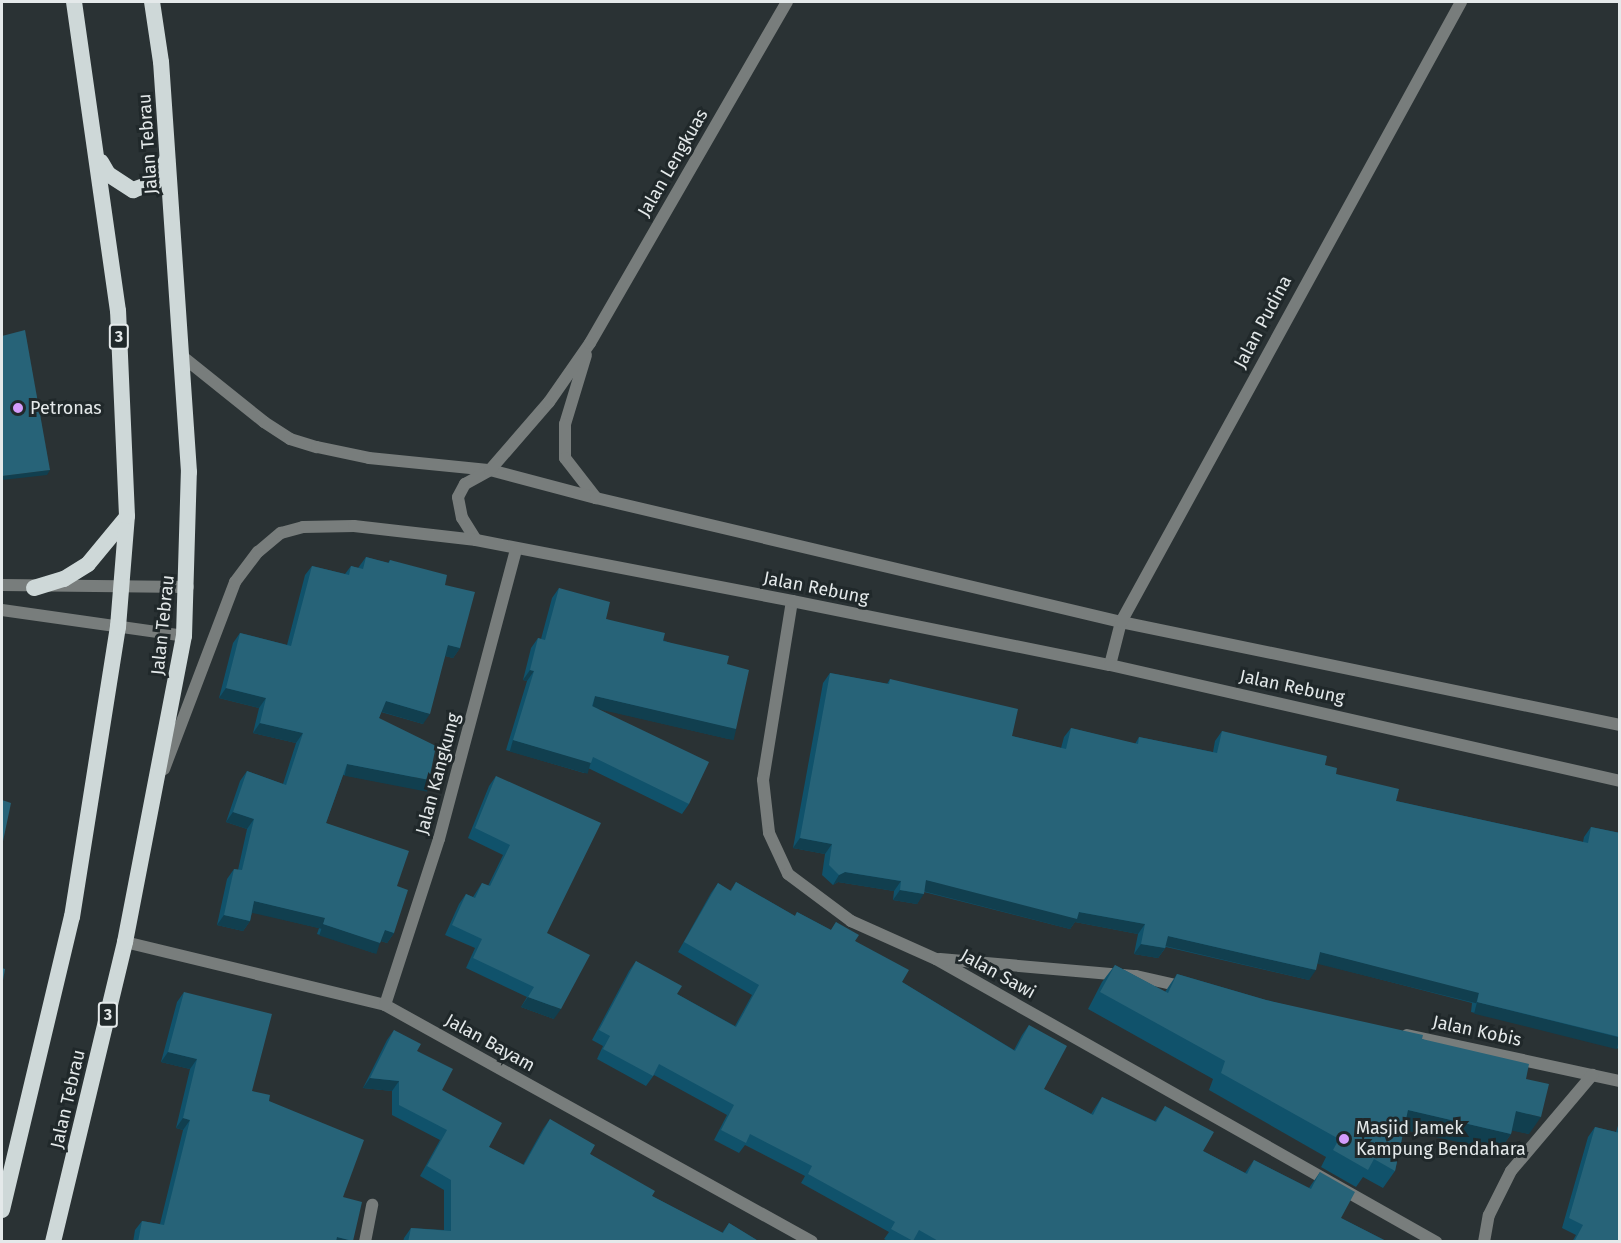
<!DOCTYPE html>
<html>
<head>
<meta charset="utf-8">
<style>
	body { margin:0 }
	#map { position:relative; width:1621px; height:1243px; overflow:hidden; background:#2a3234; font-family:"Fira Sans",sans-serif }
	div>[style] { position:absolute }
	.minor>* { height:12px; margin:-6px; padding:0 6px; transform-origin:6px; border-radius:6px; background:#787d7c }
	.tertiary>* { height:12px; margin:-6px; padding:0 6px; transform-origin:6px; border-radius:6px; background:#787d7c }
	.trunk>* { height:16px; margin:-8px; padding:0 8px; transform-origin:8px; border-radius:8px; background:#ced8d8 }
	.wall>* { inset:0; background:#10526b }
	.shaded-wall>* { inset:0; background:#113f4f; transform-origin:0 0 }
	.building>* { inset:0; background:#276378 }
	.dots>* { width:16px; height:16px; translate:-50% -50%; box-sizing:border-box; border:3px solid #20282a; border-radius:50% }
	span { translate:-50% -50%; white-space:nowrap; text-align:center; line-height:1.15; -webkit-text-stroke:6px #20282a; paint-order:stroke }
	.shield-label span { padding:2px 4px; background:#20282a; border:2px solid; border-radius:4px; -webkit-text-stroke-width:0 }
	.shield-label { font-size:16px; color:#e4e9ea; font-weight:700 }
	.street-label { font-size:18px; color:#e4e9ea }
	.poi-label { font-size:18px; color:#e4e9ea }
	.left { translate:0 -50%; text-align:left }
	.frame { position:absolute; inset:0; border:3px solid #e4e9ea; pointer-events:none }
</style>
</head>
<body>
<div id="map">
	<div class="minor">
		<div style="left:586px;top:355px;width:72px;rotate:106.9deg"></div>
		<div style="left:565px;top:424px;width:34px;rotate:90deg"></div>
		<div style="left:565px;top:458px;width:51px;rotate:52.2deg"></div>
		<div style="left:183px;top:357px;width:104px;rotate:38.7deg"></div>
		<div style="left:264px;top:422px;width:31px;rotate:33deg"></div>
		<div style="left:290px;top:439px;width:28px;rotate:17deg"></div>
		<div style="left:317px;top:447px;width:53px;rotate:11.9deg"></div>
		<div style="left:369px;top:458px;width:122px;rotate:5.7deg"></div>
		<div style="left:490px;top:470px;width:110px;rotate:14.8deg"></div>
		<div style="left:596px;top:498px;width:539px;rotate:13.29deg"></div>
		<div style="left:1121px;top:622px;width:510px;rotate:11.66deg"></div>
		<div style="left:476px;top:540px;width:26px;rotate:-122deg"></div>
		<div style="left:462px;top:518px;width:21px;rotate:-101deg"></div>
		<div style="left:458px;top:497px;width:15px;rotate:-62deg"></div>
		<div style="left:465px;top:484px;width:29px;rotate:-29deg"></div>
		<div style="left:490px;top:470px;width:90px;rotate:-49.1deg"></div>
		<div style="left:549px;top:402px;width:72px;rotate:-55.2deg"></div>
		<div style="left:590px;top:343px;width:394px;rotate:-60deg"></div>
		<div style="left:792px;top:601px;width:181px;rotate:99.2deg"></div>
		<div style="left:763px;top:780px;width:53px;rotate:83.5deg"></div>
		<div style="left:769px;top:833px;width:45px;rotate:65.1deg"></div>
		<div style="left:788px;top:874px;width:79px;rotate:36.7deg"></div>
		<div style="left:851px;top:921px;width:93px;rotate:24.1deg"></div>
		<div style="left:936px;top:959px;width:575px;rotate:29.51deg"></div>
		<div style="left:1110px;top:665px;width:44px;rotate:-75.7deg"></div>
		<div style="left:1121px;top:622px;width:707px;rotate:-61.26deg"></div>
		<div style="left:164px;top:769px;width:200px;rotate:-69.2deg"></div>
		<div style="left:235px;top:582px;width:38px;rotate:-53deg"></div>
		<div style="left:258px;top:552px;width:30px;rotate:-40deg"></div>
		<div style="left:281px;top:533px;width:23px;rotate:-15deg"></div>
		<div style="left:303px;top:527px;width:51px;rotate:-1.1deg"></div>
		<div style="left:354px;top:526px;width:123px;rotate:6.5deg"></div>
		<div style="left:476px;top:540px;width:322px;rotate:10.9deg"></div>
		<div style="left:792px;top:601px;width:324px;rotate:11.4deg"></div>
		<div style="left:1110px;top:665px;width:523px;rotate:12.81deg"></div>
		<div style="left:125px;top:942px;width:268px;rotate:13.6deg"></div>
		<div style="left:385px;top:1005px;width:488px;rotate:29deg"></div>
		<div style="left:940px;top:959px;width:197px;rotate:5deg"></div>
		<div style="left:1136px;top:976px;width:50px;rotate:12.7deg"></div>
		<div style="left:385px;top:1005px;width:175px;rotate:-72deg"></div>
		<div style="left:439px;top:839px;width:300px;rotate:-75.1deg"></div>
		<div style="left:1407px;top:1035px;width:218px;rotate:12.2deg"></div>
		<div style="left:365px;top:1242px;width:38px;rotate:-79deg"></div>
		<div style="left:1484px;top:1242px;width:27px;rotate:-80deg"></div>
		<div style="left:1489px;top:1215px;width:49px;rotate:-63.4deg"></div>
		<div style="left:1511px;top:1171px;width:126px;rotate:-49.8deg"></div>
	</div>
	<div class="tertiary">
		<div style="left:2px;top:585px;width:186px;rotate:0.6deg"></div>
		<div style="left:2px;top:610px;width:184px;rotate:8.1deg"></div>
	</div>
	<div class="trunk">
		<div style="left:101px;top:162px;width:14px;rotate:60deg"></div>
		<div style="left:108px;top:174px;width:30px;rotate:33deg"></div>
		<div style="left:133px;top:190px;width:23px;rotate:-20deg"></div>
		<div style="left:155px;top:182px;width:26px;rotate:-62deg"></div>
		<div style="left:34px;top:588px;width:31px;rotate:-17deg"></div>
		<div style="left:64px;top:579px;width:28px;rotate:-32deg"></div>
		<div style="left:88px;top:564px;width:60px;rotate:-50.4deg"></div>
		<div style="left:2px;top:1210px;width:301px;rotate:-76.6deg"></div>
		<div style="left:72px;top:917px;width:294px;rotate:-81deg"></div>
		<div style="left:118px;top:627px;width:111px;rotate:-85.4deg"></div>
		<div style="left:127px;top:516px;width:205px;rotate:-92.5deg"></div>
		<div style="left:118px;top:311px;width:312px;rotate:-98.1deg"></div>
		<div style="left:53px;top:1242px;width:309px;rotate:-76.5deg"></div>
		<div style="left:125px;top:942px;width:312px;rotate:-79.1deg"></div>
		<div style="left:184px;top:636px;width:164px;rotate:-88.3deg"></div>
		<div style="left:189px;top:472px;width:411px;rotate:-93.9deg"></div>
		<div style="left:161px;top:62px;width:61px;rotate:-98.5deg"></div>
	</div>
	<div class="wall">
		<div style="clip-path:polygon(366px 557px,388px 563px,390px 560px,445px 585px,460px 648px,453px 658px,445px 656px,423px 724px,381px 712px,379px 718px,422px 790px,343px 775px,326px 823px,397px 886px,394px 933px,387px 943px,381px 941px,374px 953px,317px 934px,319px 928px,252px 912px,250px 921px,243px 931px,217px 925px,227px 879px,234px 869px,238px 870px,247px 829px,226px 822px,240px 781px,247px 771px,283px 784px,296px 743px,253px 733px,259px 708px,219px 698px,233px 643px,240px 633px,287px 645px,305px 575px,312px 566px,345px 574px,351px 566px,358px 568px)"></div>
		<div style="clip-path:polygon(559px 588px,606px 619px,727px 664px,729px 739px,596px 708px,689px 804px,682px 814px,588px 768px,584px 773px,506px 750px,527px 681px,523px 680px,531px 648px,538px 638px,541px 639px,552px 598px)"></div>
		<div style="clip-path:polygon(830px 673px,887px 684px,890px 679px,1012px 736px,1061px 748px,1064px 737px,1071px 728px,1135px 744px,1139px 737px,1213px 752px,1215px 741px,1222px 731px,1325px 765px,1336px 774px,1396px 801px,1583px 842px,1584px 837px,1591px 827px,1620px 833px,1620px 1049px,1471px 1012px,1472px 1003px,1317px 963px,1309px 980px,1166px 947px,1158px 958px,1134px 954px,1138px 934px,1075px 922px,1070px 929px,924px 892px,917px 904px,893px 900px,894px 891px,838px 882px,833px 885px,822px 875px,825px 854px,793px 848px,823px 683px)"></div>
		<div style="clip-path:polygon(496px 776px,547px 933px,554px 1019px,521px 1007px,527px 997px,466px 968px,475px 948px,445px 935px,459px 904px,466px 894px,473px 897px,482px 883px,488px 886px,503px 855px,468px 838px,489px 786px)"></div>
		<div style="clip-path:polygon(736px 882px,795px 916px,797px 912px,831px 930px,836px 922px,855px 941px,902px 982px,1014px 1050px,1022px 1035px,1029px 1025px,1044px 1089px,1091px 1114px,1102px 1097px,1155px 1121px,1165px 1106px,1203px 1151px,1245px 1173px,1254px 1160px,1309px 1188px,1320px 1172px,1341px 1218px,1388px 1242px,915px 1242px,913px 1241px,913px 1242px,889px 1242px,884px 1239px,889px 1232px,801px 1183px,805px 1176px,745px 1145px,739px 1153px,714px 1140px,727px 1115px,654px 1075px,646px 1086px,597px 1059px,603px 1046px,592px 1040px,629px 971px,636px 961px,677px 994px,735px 1026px,752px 995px,678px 952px,711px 893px,718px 883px,730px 891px)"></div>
		<div style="clip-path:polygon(1115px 965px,1165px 992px,1177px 974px,1266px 1000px,1422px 1039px,1526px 1079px,1529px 1134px,1512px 1130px,1511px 1134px,1499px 1151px,1404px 1129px,1395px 1171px,1383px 1188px,1363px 1177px,1356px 1187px,1321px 1167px,1326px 1157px,1209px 1090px,1213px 1079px,1088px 1009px,1102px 982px)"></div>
		<div style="clip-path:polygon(184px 992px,252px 1091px,269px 1101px,343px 1197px,353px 1242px,133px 1242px,135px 1230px,142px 1221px,160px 1224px,183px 1130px,176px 1128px,190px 1069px,161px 1062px,177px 1002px)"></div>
		<div style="clip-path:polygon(394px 1030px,417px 1051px,442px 1090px,489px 1147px,523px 1165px,543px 1129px,550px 1119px,590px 1154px,652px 1196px,722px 1233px,729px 1223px,760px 1242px,403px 1242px,404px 1238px,411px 1228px,444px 1230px,444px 1190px,420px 1176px,440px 1140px,392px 1115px,392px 1091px,363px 1088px,387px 1040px)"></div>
		<div style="clip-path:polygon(1620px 1119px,1620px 1242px,1572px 1242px,1576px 1235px,1562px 1228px,1588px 1137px,1595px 1127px,1616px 1132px)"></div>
	</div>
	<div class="shaded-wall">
		<div style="clip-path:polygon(50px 470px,47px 475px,2px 480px,2px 476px)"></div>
		<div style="clip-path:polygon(448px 645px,460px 648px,453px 658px,441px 655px)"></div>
		<div style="clip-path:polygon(530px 670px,534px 671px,527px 681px,523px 680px)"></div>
		<div style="clip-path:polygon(226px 688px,266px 698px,259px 708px,219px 698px)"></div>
		<div style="left:595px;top:696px;width:145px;height:12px;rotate:13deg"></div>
		<div style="clip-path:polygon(386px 701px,430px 714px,423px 724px,379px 711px)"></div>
		<div style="clip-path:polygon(260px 723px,303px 733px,296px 743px,253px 733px)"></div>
		<div style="left:513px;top:740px;width:81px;height:12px;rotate:16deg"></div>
		<div style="left:347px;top:764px;width:84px;height:12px;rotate:11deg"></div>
		<div style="clip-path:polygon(233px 812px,254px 819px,247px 829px,226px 822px)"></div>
		<div style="clip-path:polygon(800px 838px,832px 844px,825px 854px,793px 848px)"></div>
		<div style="clip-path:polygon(845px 872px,901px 881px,894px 891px,838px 882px,833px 885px,839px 875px)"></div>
		<div style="clip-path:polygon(926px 880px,1079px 912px,1145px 924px,1138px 934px,1075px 922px,1070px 929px,919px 890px)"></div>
		<div style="clip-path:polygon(900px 890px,924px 894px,917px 904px,893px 900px)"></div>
		<div style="left:254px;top:901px;width:73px;height:12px;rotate:13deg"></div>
		<div style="clip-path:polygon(224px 915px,250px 921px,243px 931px,217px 925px)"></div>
		<div style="left:323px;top:924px;width:60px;height:12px;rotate:18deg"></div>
		<div style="clip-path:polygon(385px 930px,394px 933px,387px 943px,378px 940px)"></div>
		<div style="clip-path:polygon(1168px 936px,1316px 970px,1309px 980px,1161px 945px)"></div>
		<div style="clip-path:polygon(1141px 944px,1165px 948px,1158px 958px,1134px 954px)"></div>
		<div style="left:1320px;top:952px;width:164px;height:12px;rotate:14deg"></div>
		<div style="clip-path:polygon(528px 997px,561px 1009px,554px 1019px,521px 1007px)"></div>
		<div style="left:1477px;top:1002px;width:147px;height:12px;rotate:14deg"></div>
		<div style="clip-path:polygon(168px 1052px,197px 1059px,190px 1069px,161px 1062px)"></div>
		<div style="clip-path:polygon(370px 1078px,399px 1081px,392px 1091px,363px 1088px)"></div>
		<div style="clip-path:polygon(1408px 1110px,1511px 1134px,1499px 1151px,1395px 1128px)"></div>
		<div style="clip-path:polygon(1516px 1111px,1541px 1117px,1529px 1134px,1504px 1129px)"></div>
		<div style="clip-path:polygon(183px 1118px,190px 1120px,183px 1130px,176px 1128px)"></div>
		<div style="clip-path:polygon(337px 1237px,353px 1241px,334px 1242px)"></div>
	</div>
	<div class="building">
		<div style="clip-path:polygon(25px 330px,50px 470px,2px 476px,2px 336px)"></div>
		<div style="clip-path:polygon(366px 557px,389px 563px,390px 560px,447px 575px,445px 585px,475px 592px,460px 648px,448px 645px,430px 714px,386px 701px,379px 718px,436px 746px,429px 780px,347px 764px,326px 823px,409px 851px,397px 886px,408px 890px,394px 933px,385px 930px,380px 943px,323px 924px,325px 918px,254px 901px,250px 921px,224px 915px,234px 869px,242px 870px,254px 819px,233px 812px,247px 771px,286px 785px,303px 733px,260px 723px,266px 698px,226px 688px,240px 633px,291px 646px,312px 566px,349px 575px,351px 566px,363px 569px)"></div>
		<div style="clip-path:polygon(559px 588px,610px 602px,606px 619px,665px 633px,663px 641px,729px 656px,727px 664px,749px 670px,736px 729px,595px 696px,592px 706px,709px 762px,689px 804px,593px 757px,591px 763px,513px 740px,534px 671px,530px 670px,538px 638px,545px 640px)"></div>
		<div style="clip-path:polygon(830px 673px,889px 684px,890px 679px,1018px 709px,1012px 736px,1066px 749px,1071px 728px,1138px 744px,1139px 737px,1217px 753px,1222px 731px,1327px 756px,1325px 765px,1337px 768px,1336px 774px,1399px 789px,1396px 801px,1588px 843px,1591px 827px,1620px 833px,1620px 1037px,1477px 1002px,1479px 993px,1320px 952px,1316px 970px,1168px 936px,1165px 948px,1141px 944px,1145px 924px,1079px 912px,1077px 919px,926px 880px,924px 894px,900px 890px,901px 881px,845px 872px,839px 875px,829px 865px,832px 844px,800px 838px)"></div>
		<div style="clip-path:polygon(496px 776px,601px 823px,547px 933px,590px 955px,561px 1009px,528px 997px,534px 987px,473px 958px,482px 939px,452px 925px,466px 894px,475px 898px,482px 883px,490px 886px,510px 845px,475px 828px)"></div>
		<div style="clip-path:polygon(2px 800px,11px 803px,2px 846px)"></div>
		<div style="clip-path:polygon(736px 882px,795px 916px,797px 912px,831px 930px,836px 922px,859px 935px,855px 941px,909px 970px,902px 982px,1015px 1051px,1029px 1025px,1067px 1046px,1044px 1089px,1093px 1115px,1102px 1097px,1156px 1122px,1165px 1106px,1214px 1132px,1203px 1151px,1247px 1174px,1254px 1160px,1311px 1189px,1320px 1172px,1355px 1192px,1341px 1218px,1388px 1242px,940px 1242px,919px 1230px,913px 1241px,891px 1229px,895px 1222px,808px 1174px,812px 1166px,750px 1134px,746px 1143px,721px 1130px,734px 1105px,659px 1064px,653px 1076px,603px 1049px,610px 1036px,599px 1030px,636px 961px,682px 986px,677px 994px,736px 1027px,759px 985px,684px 942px,718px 883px,731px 891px)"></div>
		<div style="clip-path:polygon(1115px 965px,1168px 993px,1177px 974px,1266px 1000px,1423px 1035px,1422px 1039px,1529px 1064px,1526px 1079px,1549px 1084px,1541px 1117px,1516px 1111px,1511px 1134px,1408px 1110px,1395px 1171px,1374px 1159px,1368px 1170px,1333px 1150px,1339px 1139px,1221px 1073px,1225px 1061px,1100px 992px)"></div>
		<div style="clip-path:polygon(2px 968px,5px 969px,2px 986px)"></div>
		<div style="clip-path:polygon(184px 992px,272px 1014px,252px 1091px,270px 1095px,269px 1101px,364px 1140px,343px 1197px,362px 1202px,353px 1241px,337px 1237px,336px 1242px,138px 1242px,142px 1221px,164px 1225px,190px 1120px,183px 1118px,197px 1059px,168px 1052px)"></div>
		<div style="clip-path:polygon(394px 1030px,421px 1044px,417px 1051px,453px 1069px,442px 1090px,502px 1123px,489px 1147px,524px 1165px,550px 1119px,595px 1145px,590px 1154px,655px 1191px,652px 1196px,723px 1233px,729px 1223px,760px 1242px,408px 1242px,411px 1228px,451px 1231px,451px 1180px,427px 1166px,447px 1130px,399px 1105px,399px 1081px,370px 1078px)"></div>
		<div style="clip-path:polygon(1595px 1127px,1620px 1133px,1620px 1242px,1574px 1242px,1583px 1225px,1569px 1218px)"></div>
	</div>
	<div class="dots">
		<div style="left:18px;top:408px;background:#d49cfc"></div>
		<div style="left:1344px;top:1139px;background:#d49cfc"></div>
	</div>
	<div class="shield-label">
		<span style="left:119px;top:337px">3</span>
		<span style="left:108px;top:1015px">3</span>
	</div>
	<div class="street-label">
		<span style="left:148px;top:144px;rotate:-94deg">Jalan Tebrau</span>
		<span style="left:673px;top:163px;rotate:-60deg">Jalan Lengkuas</span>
		<span style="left:1263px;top:322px;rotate:-62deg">Jalan Pudina</span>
		<span style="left:816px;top:588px;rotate:11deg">Jalan Rebung</span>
		<span style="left:163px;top:625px;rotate:-84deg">Jalan Tebrau</span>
		<span style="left:1292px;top:687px;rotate:12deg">Jalan Rebung</span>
		<span style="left:438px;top:774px;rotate:-75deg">Jalan Kangkung</span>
		<span style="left:998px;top:974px;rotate:29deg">Jalan Sawi</span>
		<span style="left:1477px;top:1031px;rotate:12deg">Jalan Kobis</span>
		<span style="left:490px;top:1043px;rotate:29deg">Jalan Bayam</span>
		<span style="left:68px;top:1099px;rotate:-77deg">Jalan Tebrau</span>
	</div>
	<div class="poi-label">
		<span class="left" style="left:30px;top:408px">Petronas</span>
		<span class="left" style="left:1356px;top:1139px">Masjid Jamek<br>Kampung Bendahara</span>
	</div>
	<div class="frame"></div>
</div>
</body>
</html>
